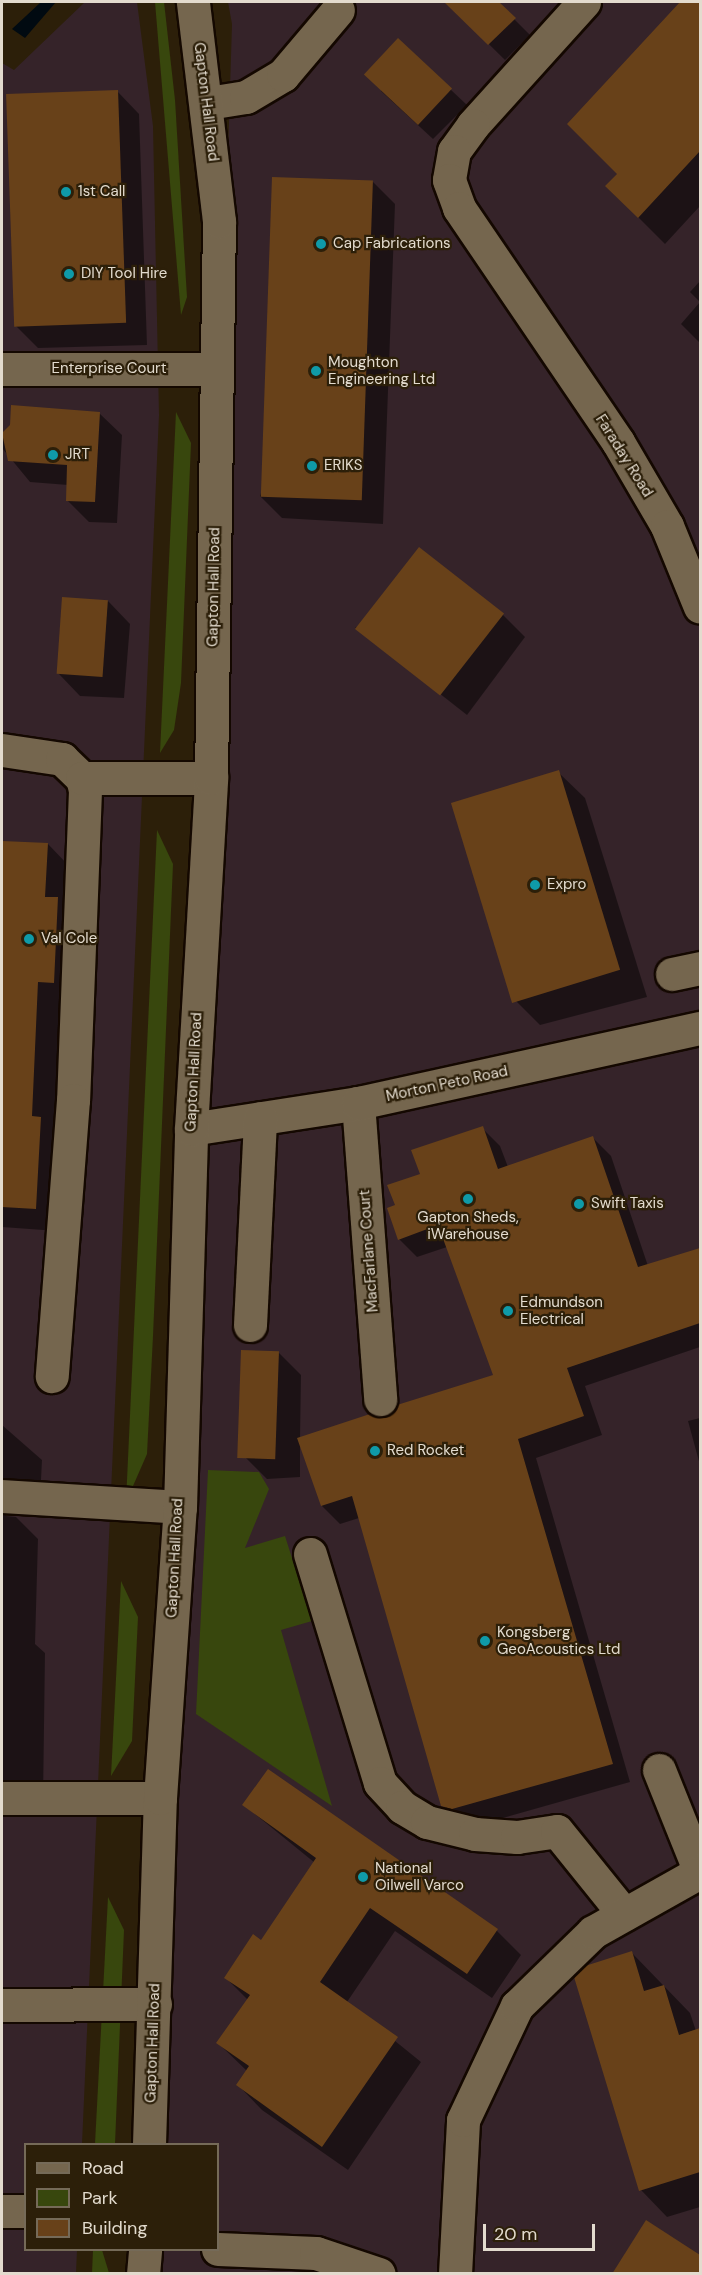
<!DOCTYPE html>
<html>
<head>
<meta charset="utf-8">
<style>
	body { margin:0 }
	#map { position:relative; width:702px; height:2275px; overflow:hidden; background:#2c1f09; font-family:"DM Sans",sans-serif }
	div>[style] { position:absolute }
	.industrial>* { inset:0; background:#352329 }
	.green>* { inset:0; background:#38470d }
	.water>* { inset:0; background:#010a11 }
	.shadow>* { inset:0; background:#0007 }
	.building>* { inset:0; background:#684119; transform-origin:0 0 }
	.roads { filter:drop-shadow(2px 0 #140800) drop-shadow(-2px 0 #140800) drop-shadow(0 2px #140800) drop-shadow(0 -2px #140800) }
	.minor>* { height:33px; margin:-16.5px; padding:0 16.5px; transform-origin:16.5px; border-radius:16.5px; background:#75664e }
	.dots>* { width:16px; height:16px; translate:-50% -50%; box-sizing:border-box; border:3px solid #2c1f09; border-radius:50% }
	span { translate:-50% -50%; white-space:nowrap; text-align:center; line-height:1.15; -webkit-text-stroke:4.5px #2c1f09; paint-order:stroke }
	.street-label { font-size:15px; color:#e3dbce }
	.poi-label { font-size:15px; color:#e3dbce }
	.left { translate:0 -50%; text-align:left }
	.frame { position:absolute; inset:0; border:3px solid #e3dbce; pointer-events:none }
	.legend { position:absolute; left:24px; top:2143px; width:195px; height:108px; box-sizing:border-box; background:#2c1f09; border:2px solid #756a58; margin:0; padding:8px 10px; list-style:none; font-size:18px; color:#e3dbce }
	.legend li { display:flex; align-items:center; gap:12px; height:30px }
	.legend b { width:30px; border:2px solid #756a58 }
	.scale { position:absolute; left:483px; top:2224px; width:112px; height:27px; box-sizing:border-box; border:3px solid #e3dbce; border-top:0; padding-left:8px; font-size:18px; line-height:21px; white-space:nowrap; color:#e3dbce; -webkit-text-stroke:4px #2c1f09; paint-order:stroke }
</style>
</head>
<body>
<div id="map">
	<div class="industrial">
		<div style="clip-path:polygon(85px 2px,137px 2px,153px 126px,159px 415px,82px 2144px,26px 2144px,26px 2250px,77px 2250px,76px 2273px,2px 2274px,2px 63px,14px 70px)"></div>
		<div style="clip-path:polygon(228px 2px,700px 2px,700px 2273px,163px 2274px,163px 2250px,218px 2250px,218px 2144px,167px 2144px,232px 24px)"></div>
	</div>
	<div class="green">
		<div style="clip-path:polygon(155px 2px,164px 2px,175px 100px,187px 297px,181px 315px)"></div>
		<div style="clip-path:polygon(176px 412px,191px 443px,181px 683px,174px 730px,160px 753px)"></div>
		<div style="clip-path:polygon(157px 830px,173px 864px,153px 1336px,147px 1454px,126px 1502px)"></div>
		<div style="clip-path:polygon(208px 1470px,259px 1472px,269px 1489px,245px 1548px,285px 1536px,312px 1621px,281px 1630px,332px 1806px,196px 1714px)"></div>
		<div style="clip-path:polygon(121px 1581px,138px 1617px,132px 1741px,111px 1776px)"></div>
		<div style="clip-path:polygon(108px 1897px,124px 1930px,115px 2144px,95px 2144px)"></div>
		<div style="clip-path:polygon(93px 2250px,102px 2250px,109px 2273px,92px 2273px)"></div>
	</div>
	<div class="water">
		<div style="clip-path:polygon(41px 2px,56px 2px,25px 38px,12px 29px)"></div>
	</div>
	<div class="shadow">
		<div style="clip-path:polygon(446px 2px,497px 2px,530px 35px,505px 60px)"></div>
		<div style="clip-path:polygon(682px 2px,700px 2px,700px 206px,665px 244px,607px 186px,619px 174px,569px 123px)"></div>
		<div style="clip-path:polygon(398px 40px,467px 105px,433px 139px,381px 91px)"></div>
		<div style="clip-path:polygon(117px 91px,139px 114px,147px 345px,38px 348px,16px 326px)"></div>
		<div style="clip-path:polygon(372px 181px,395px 204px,383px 524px,282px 518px,260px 496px)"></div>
		<div style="clip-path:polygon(700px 281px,700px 343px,681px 324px,700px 302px,690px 292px)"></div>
		<div style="clip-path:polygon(99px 413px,122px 435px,117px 523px,89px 522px,67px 500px,68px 485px,30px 482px,2px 448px,2px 435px,11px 426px)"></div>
		<div style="clip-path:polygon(108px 601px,130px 624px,124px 698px,80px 696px,58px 673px)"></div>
		<div style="clip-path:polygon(503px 615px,525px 637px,467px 715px,355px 627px)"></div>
		<div style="clip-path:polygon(558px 772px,585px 798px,647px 997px,540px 1025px,513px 998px)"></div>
		<div style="clip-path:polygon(2px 842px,48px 844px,70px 867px,75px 1005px,60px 1004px,57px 1231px,2px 1227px)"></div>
		<div style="clip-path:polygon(482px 1128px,500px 1146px,508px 1167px,593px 1138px,611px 1156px,648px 1266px,700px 1250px,700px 1347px,585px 1386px,602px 1435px,536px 1458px,630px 1782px,471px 1827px,443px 1805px,359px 1518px,340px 1524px,322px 1506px,300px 1445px,300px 1477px,267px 1479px,245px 1457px,278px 1352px,301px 1375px,300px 1439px,382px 1419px,495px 1376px,447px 1247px,417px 1257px,399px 1239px,397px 1206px,421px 1175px)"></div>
		<div style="clip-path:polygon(700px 1418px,700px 1465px,688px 1421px)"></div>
		<div style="clip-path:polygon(2px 1425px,42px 1460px,40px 1500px,15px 1501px,6px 1516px,16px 1517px,38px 1539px,35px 1644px,45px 1653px,43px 1801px,2px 1812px)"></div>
		<div style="clip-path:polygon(269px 1771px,497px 1931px,521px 1955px,492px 1998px,395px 1931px,347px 2002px,421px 2062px,348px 2170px,262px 2110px,238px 2085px,247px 2071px,218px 2043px,248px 2000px,226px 1978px,261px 1942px,315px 1863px,244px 1805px)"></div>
		<div style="clip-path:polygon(632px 1953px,690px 2013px,696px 2031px,700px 2030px,700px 2207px,667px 2217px,641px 2190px)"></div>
	</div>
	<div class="building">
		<div style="clip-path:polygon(444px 2px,499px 2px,516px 18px,488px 45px)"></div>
		<div style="clip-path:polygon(680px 2px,700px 2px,700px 151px,638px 218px,605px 186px,617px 174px,567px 124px)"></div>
		<div style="left:398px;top:38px;width:74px;height:50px;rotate:43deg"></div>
		<div style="left:118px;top:90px;width:233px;height:112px;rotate:88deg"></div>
		<div style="left:272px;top:177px;width:101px;height:320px;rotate:2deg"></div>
		<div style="clip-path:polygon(11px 405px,100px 412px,95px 502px,66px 501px,67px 465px,8px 461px,2px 433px,10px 425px)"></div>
		<div style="left:419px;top:547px;width:108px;height:104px;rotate:38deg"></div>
		<div style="left:62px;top:597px;width:46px;height:77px;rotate:4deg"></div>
		<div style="left:559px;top:770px;width:209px;height:113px;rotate:73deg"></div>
		<div style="clip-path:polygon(2px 841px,48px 843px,45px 897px,58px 897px,54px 983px,38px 982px,32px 1116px,41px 1117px,36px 1209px,2px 1207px)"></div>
		<div style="clip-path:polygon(483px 1126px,498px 1169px,593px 1136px,638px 1267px,700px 1248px,700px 1323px,567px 1368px,584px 1416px,518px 1439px,613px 1764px,452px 1809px,441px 1806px,352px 1496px,321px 1506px,297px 1438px,370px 1414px,382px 1418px,397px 1405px,493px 1375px,438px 1225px,398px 1240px,387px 1208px,395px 1205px,387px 1185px,420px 1174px,411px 1150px)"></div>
		<div style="left:241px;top:1350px;width:38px;height:108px;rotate:2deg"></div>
		<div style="clip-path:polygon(268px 1769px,498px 1929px,467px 1974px,370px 1908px,320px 1982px,398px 2037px,322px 2147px,236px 2085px,249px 2066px,216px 2043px,250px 1995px,224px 1978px,253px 1934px,261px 1940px,316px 1858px,242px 1805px)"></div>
		<div style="clip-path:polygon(632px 1951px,644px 1991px,664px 1985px,679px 2035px,700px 2028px,700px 2172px,639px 2191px,574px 1977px,585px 1966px)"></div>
		<div style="clip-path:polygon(646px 2220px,700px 2255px,700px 2274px,612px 2274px)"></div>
	</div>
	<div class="roads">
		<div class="minor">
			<div style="left:584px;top:2px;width:166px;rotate:132.1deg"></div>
			<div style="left:473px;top:125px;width:32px;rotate:126deg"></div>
			<div style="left:454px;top:151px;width:29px;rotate:100deg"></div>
			<div style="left:449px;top:180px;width:30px;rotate:70deg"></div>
			<div style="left:459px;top:208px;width:283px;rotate:55.8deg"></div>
			<div style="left:618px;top:442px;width:97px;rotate:59.7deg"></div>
			<div style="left:667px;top:526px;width:87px;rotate:67.8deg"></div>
			<div style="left:208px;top:103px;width:38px;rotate:-9deg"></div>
			<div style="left:246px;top:97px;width:43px;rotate:-30.7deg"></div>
			<div style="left:283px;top:75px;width:85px;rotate:-49.8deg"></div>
			<div style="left:2px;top:369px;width:215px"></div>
			<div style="left:2px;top:750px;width:61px;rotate:8.5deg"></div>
			<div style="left:62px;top:759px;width:28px;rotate:44deg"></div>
			<div style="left:82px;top:778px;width:12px;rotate:76deg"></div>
			<div style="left:85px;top:790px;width:310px;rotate:92.2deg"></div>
			<div style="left:73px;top:1100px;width:277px;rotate:94.4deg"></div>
			<div style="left:82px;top:778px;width:129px"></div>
			<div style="left:672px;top:974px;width:29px;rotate:-12deg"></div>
			<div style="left:358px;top:1103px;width:297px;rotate:85.7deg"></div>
			<div style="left:191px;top:1129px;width:169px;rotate:-8.8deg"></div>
			<div style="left:358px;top:1103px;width:350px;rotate:-12.4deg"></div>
			<div style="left:250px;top:1325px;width:207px;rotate:-87.2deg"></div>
			<div style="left:2px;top:1496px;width:178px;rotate:3.5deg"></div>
			<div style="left:310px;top:1554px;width:239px;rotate:73deg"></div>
			<div style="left:380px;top:1783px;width:33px;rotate:47deg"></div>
			<div style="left:402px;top:1807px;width:29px;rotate:31deg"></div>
			<div style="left:427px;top:1822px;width:49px;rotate:14deg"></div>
			<div style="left:475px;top:1834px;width:42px;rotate:4.1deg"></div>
			<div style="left:517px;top:1837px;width:40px;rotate:-8.5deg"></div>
			<div style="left:557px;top:1831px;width:107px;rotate:51.1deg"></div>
			<div style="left:659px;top:1770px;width:110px;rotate:68.1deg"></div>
			<div style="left:2px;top:1798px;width:158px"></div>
			<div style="left:2px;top:2005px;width:153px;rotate:-0.4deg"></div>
			<div style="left:149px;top:2144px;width:346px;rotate:-88.2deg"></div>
			<div style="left:160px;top:1798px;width:292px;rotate:-86.1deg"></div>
			<div style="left:180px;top:1507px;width:378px;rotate:-88.3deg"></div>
			<div style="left:191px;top:1129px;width:352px;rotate:-86.7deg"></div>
			<div style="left:211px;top:778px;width:557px;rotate:-89.18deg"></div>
			<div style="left:219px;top:221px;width:221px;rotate:-96.8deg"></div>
			<div style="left:2px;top:2211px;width:24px"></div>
			<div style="left:218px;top:2249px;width:98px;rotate:2.3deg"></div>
			<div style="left:316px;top:2253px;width:66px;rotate:18.4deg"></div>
			<div style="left:143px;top:2274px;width:24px;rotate:-85deg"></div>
			<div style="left:455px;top:2274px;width:154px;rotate:-87deg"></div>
			<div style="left:463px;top:2120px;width:126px;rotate:-64.7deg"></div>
			<div style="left:517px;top:2006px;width:106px;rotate:-44.2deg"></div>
			<div style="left:593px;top:1932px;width:123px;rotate:-29.3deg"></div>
		</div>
	</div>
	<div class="dots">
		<div style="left:66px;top:192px;background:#0f9aa8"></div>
		<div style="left:321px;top:244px;background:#0f9aa8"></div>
		<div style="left:69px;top:274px;background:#0f9aa8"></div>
		<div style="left:316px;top:371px;background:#0f9aa8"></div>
		<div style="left:53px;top:455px;background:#0f9aa8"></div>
		<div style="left:312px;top:466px;background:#0f9aa8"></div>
		<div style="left:535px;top:885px;background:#0f9aa8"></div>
		<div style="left:29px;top:939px;background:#0f9aa8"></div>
		<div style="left:468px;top:1199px;background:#0f9aa8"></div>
		<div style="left:579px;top:1204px;background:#0f9aa8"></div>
		<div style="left:508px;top:1311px;background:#0f9aa8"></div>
		<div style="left:375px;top:1451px;background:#0f9aa8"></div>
		<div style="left:485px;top:1641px;background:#0f9aa8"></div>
		<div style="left:363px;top:1877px;background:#0f9aa8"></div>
	</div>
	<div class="street-label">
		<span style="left:206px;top:102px;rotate:83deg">Gapton Hall Road</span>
		<span style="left:109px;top:369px">Enterprise Court</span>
		<span style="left:624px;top:456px;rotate:58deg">Faraday Road</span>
		<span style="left:214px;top:587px;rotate:-89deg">Gapton Hall Road</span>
		<span style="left:194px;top:1072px;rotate:-87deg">Gapton Hall Road</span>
		<span style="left:447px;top:1084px;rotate:-12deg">Morton Peto Road</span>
		<span style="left:369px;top:1251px;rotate:-94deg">MacFarlane Court</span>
		<span style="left:175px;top:1558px;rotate:-87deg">Gapton Hall Road</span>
		<span style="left:153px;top:2043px;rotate:-88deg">Gapton Hall Road</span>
	</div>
	<div class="poi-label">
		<span class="left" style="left:78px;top:192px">1st Call</span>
		<span class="left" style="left:333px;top:244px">Cap Fabrications</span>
		<span class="left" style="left:81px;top:274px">DIY Tool Hire</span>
		<span class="left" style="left:328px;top:371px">Moughton<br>Engineering Ltd</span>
		<span class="left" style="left:65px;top:455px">JRT</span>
		<span class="left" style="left:324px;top:466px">ERIKS</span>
		<span class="left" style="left:547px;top:885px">Expro</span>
		<span class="left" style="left:41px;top:939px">Val Cole</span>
		<span class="left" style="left:591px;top:1204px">Swift Taxis</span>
		<span style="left:468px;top:1226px">Gapton Sheds,<br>iWarehouse</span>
		<span class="left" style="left:520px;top:1311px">Edmundson<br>Electrical</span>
		<span class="left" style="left:387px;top:1451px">Red Rocket</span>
		<span class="left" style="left:497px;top:1641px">Kongsberg<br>GeoAcoustics Ltd</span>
		<span class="left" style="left:375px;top:1877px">National<br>Oilwell Varco</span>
	</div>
	<div class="frame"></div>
	<ul class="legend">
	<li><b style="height:8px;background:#75664e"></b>Road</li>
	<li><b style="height:16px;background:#38470d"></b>Park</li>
	<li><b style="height:16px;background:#684119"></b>Building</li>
	</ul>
	<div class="scale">20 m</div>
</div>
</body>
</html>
